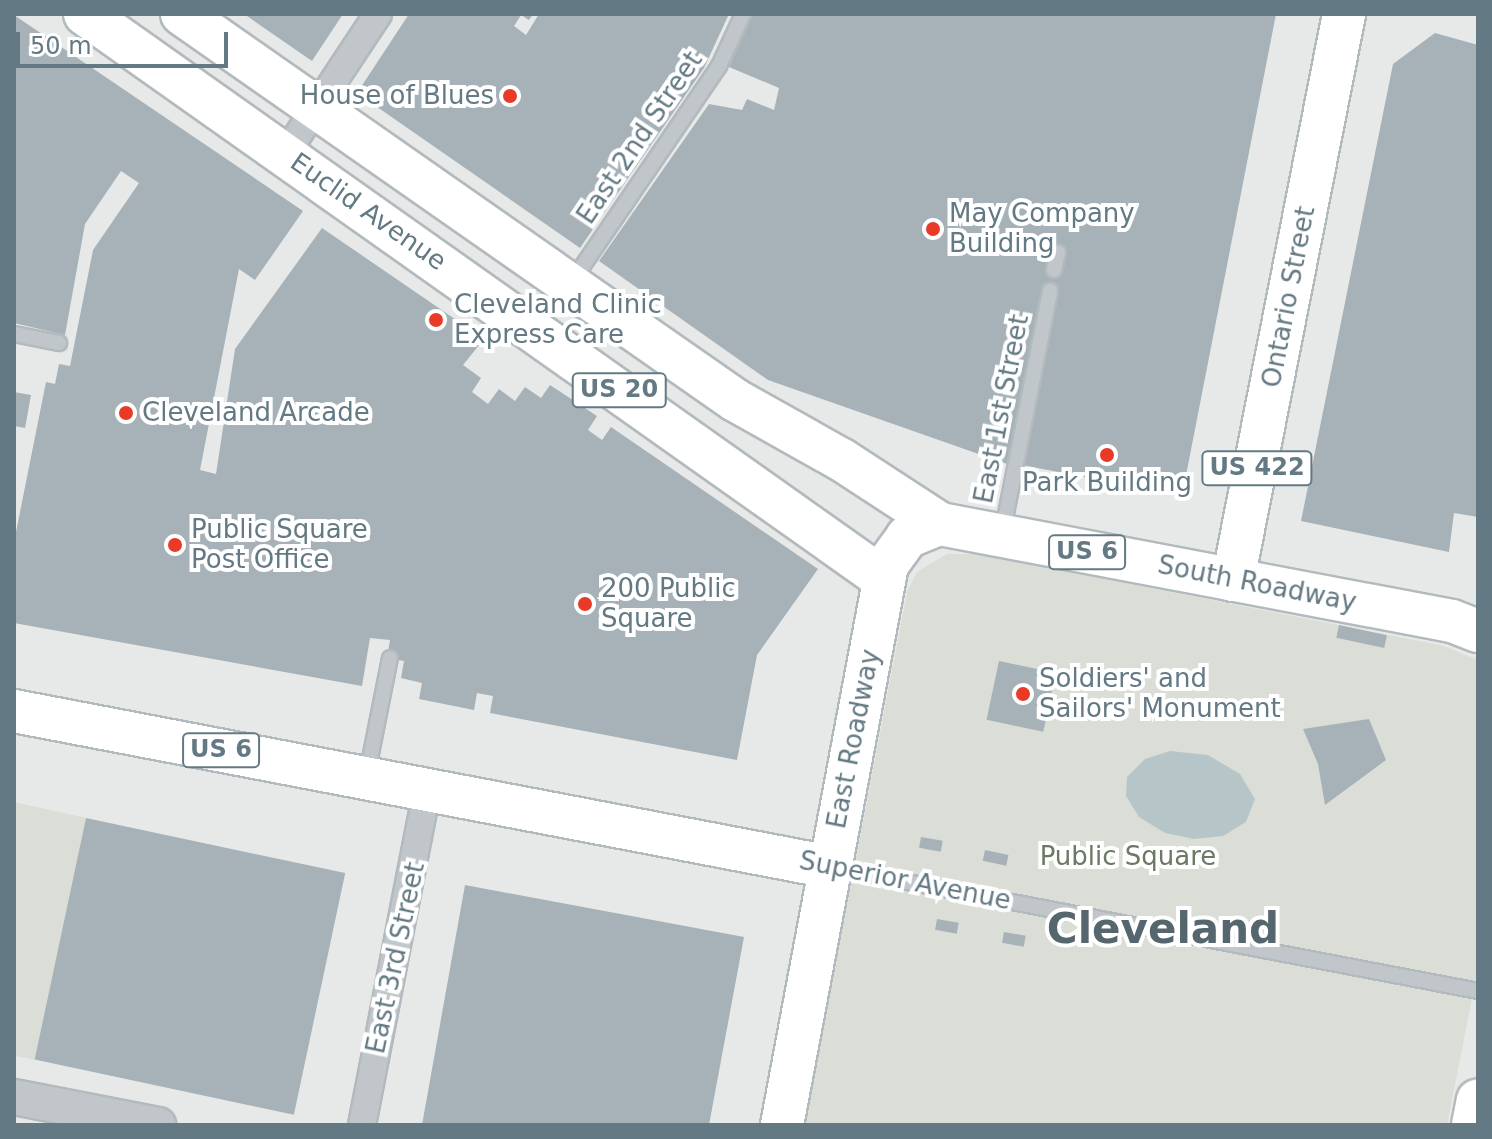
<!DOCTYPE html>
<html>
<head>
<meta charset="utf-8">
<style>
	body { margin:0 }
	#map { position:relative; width:1492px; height:1139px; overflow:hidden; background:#f9f9f7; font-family:"DejaVu Sans",sans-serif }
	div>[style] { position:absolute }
	.built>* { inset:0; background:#e7e9e8; transform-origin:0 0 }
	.green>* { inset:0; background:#daded6 }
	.water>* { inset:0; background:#b6c6c8 }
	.building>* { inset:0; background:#a6b2b7; transform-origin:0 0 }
	.roads { filter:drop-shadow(2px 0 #b3babe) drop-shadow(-2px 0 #b3babe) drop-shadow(0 2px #b3babe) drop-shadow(0 -2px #b3babe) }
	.service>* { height:14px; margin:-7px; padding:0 7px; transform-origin:7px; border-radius:7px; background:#c0c6c9 }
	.minor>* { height:26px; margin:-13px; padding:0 13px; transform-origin:13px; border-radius:13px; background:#c0c6c9 }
	.tertiary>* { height:34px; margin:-17px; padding:0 17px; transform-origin:17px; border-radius:17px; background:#c0c6c9 }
	.primary>* { height:42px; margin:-21px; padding:0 21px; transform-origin:21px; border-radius:21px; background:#fff }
	.dots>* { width:22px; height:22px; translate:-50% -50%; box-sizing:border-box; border:4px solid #fff; border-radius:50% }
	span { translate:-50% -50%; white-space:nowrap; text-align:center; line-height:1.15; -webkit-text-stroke:8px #fff; paint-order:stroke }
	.shield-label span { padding:2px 6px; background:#fff; border:2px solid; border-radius:6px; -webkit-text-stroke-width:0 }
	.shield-label { font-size:24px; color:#637983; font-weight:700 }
	.poi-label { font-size:26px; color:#637983 }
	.right { translate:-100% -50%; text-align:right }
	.left { translate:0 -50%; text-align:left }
	.street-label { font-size:26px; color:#637983 }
	.park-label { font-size:26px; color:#6a7a63 }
	.town-label { font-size:42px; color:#56666e; font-weight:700 }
	.frame { position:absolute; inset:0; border:16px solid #637983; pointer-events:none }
	.scale { position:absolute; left:16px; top:32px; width:212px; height:36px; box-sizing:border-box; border:4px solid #637983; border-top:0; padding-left:10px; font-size:24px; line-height:28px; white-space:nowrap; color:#637983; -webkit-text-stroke:6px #fff; paint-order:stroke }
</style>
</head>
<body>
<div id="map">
	<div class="built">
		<div style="left:14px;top:14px;width:1464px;height:1111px"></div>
	</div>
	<div class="green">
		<div style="clip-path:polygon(947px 554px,980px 554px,1444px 646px,1478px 660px,1478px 968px,1447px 1125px,805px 1125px,907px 592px,917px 572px)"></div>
		<div style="clip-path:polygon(14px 802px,86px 818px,38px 1060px,14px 1056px)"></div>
	</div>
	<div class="water">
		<div style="clip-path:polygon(1170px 751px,1208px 755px,1240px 774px,1255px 799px,1246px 822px,1223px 836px,1194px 839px,1165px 833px,1139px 817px,1126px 796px,1127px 777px,1145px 759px)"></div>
	</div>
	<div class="building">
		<div style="clip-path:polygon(244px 14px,343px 14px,312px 61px)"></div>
		<div style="clip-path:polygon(409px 14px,533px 14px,529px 20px,521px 15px,514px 26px,526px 35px,539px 14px,729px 14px,704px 68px,580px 248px,357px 93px)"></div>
		<div style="clip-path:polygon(evenodd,753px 14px,1276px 14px,1182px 496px,1022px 465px,1057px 292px,1042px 289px,1007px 464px,768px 380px,599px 261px,709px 104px,742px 110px,747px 99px,774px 110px,779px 88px,729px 67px,753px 14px,1051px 249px,1064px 254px,1061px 271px,1047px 268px,1051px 249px)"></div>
		<div style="clip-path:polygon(14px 15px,303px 211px,255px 280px,239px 269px,200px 470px,216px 474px,235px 349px,322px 228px,484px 339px,463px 365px,481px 378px,472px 392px,488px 404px,499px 389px,515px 401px,525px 387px,541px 398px,550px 385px,597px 416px,588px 430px,602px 440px,611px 427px,818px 569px,757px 655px,737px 760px,490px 713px,493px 696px,477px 693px,474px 710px,419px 699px,422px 683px,401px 678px,404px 661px,387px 658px,390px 640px,370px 638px,362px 686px,14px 623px,14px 542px,46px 382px,55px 384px,59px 364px,70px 366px,93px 250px,139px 183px,121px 171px,85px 224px,65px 335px,14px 323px)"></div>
		<div style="clip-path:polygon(1435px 33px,1478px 45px,1478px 517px,1454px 513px,1449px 552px,1301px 521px,1393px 64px)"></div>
		<div style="clip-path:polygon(14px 392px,31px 395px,25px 428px,14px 426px)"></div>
		<div style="left:1339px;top:625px;width:49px;height:13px;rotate:12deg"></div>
		<div style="left:999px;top:661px;width:58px;height:60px;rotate:12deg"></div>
		<div style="clip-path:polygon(1369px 719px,1386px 760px,1325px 805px,1318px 764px,1303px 729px)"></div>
		<div style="left:86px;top:818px;width:265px;height:247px;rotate:12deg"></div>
		<div style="left:921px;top:837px;width:22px;height:11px;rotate:10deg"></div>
		<div style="left:985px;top:850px;width:24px;height:11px;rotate:12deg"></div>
		<div style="clip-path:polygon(465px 885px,744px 937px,709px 1125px,422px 1125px)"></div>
		<div style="left:937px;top:919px;width:22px;height:11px;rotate:10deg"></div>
		<div style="left:1004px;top:932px;width:22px;height:11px;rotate:10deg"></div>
	</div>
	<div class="roads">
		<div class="service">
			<div style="left:1054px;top:270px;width:18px;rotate:-77deg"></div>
			<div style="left:571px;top:283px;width:263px;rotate:-55.7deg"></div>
			<div style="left:719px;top:66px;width:57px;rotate:-65.2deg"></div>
			<div style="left:14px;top:334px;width:46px;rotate:11.3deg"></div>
			<div style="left:1002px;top:534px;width:248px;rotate:-78.8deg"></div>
			<div style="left:367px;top:774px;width:118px;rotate:-78.8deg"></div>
			<div style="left:834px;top:868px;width:656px;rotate:10.81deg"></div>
		</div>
		<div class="minor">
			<div style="left:286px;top:153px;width:167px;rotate:-56.5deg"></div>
			<div style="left:362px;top:1125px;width:341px;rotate:-79deg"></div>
		</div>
		<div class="tertiary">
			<div style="left:14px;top:1097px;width:147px;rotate:11deg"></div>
		</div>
		<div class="primary">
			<div style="left:85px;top:14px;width:979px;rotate:35.27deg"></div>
			<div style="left:182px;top:14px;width:674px;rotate:34.92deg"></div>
			<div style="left:735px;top:400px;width:123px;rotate:29.3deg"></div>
			<div style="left:842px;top:460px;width:117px;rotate:33.1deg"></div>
			<div style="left:1233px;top:580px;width:577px;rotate:-78.9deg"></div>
			<div style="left:14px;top:711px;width:831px;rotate:10.82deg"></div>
			<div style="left:782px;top:1125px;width:570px;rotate:-79.38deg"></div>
			<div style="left:887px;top:565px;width:34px;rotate:-54deg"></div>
			<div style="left:907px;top:537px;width:35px;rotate:-22deg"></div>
			<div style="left:940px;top:524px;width:521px;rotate:10.73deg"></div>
			<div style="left:1452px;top:621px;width:28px;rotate:21deg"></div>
			<div style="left:1473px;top:1125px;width:25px;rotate:-79deg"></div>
		</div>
	</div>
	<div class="dots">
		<div style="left:510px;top:96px;background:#e93a27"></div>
		<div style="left:933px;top:229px;background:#e93a27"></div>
		<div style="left:436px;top:320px;background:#e93a27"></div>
		<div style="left:126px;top:413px;background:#e93a27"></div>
		<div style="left:1107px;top:455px;background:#e93a27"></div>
		<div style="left:175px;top:545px;background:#e93a27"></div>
		<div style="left:585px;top:604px;background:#e93a27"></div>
		<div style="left:1023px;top:694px;background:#e93a27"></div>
	</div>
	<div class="shield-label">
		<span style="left:619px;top:390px">US 20</span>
		<span style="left:1257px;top:468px">US 422</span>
		<span style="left:1087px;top:552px">US 6</span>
		<span style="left:221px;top:750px">US 6</span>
	</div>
	<div class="poi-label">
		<span class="right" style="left:494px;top:96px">House of Blues</span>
		<span class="left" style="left:949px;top:229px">May Company<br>Building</span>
		<span class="left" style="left:454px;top:320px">Cleveland Clinic<br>Express Care</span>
		<span class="left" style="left:142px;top:413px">Cleveland Arcade</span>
		<span style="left:1107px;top:483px">Park Building</span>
		<span class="left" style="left:191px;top:545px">Public Square<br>Post Office</span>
		<span class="left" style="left:601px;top:604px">200 Public<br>Square</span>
		<span class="left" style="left:1039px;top:694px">Soldiers' and<br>Sailors' Monument</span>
	</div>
	<div class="street-label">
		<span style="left:640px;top:138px;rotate:-56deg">East 2nd Street</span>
		<span style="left:368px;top:212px;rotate:35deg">Euclid Avenue</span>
		<span style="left:1289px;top:297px;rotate:-79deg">Ontario Street</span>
		<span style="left:1002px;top:409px;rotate:-79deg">East 1st Street</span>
		<span style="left:1257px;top:584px;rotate:11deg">South Roadway</span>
		<span style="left:854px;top:739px;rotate:-79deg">East Roadway</span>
		<span style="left:905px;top:881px;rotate:11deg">Superior Avenue</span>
		<span style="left:396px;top:958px;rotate:-78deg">East 3rd Street</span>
	</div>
	<div class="park-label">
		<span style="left:1128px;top:857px">Public Square</span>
	</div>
	<div class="town-label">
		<span style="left:1163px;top:929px">Cleveland</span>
	</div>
	<div class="frame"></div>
	<div class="scale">50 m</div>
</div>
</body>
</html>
